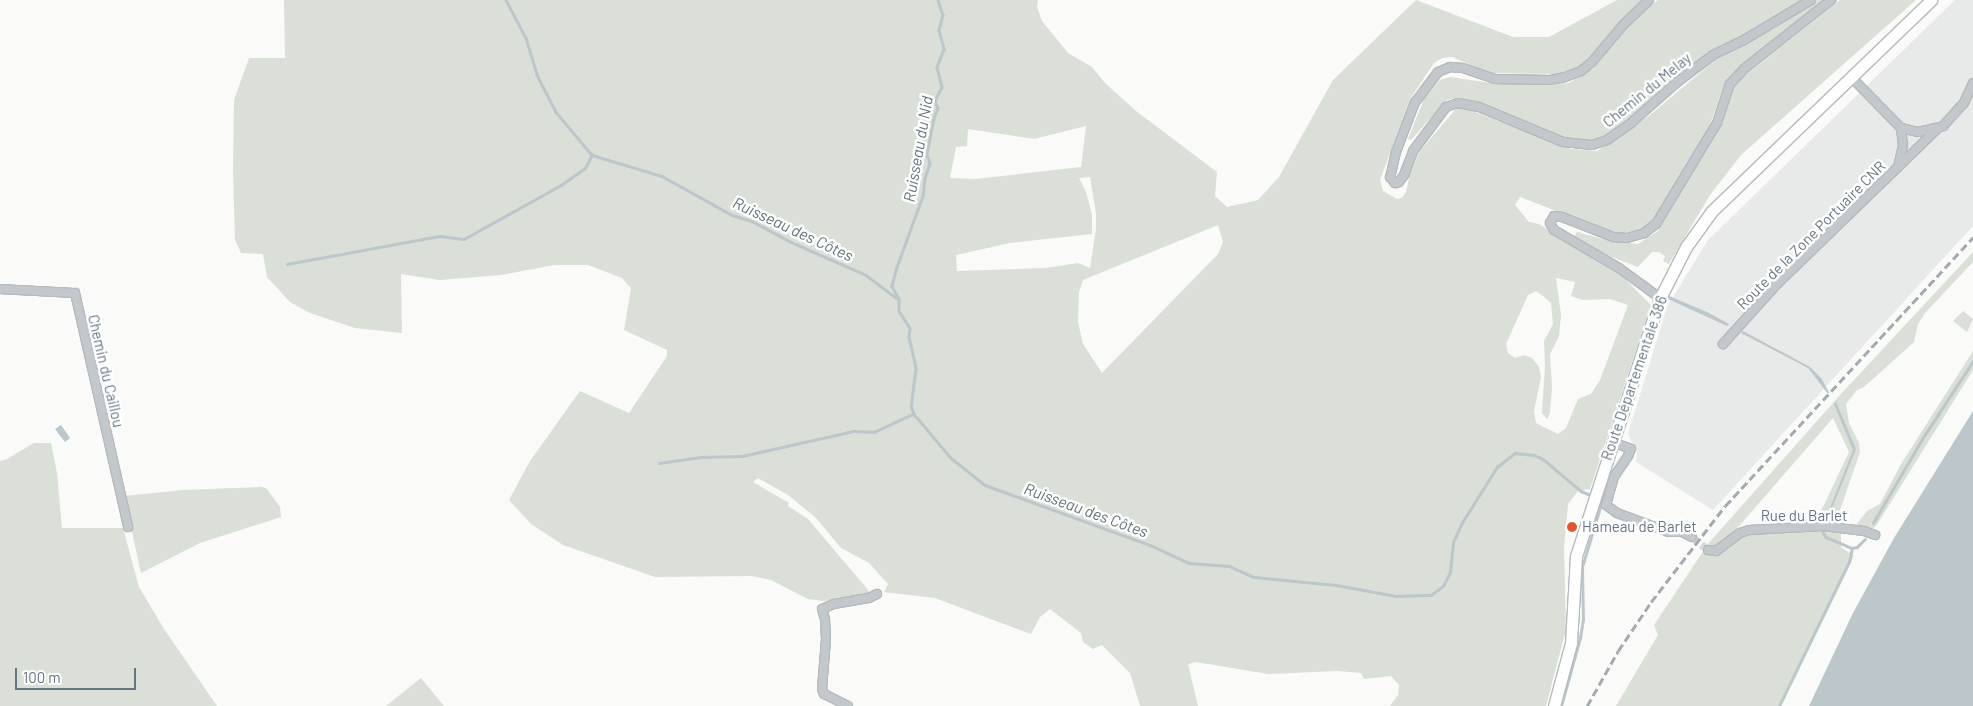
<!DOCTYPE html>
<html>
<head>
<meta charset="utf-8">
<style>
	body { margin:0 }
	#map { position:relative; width:1973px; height:706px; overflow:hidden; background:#fafaf8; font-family:Barlow,sans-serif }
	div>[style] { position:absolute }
	.built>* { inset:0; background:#e8e9e9 }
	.green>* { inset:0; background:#dadfd7 }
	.water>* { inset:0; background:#bbc7cb }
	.stream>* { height:2.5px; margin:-1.25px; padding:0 1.25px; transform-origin:1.25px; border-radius:1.25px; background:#bbc7cb }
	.minor-tunnel>* { height:8px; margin-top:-4px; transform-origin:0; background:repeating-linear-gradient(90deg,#d5d9db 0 8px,transparent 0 12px) }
	.roads { filter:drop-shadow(1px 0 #b5babe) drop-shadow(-1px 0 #b5babe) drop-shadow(0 1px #b5babe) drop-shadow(0 -1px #b5babe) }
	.minor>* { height:8px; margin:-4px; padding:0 4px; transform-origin:4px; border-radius:4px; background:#c3c8cc }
	.primary>* { height:11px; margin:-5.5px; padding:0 5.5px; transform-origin:5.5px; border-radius:5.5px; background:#fff }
	.rail>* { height:2.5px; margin-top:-1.25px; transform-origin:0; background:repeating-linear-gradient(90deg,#a2aab0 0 8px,transparent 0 12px) }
	.dots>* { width:14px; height:14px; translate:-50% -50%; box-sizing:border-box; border:2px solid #fff; border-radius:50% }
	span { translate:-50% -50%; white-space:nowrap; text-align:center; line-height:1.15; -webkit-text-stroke:5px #fff; paint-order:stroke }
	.street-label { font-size:15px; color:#657683 }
	.poi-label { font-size:15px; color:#657683 }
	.left { translate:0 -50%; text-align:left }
	.water-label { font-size:16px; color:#60757c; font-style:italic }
	.scale { position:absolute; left:15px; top:668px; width:121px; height:22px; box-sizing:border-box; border:2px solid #657683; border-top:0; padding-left:6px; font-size:15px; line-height:18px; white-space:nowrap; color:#657683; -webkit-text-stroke:4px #fff; paint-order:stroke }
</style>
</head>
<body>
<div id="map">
	<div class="built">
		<div style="clip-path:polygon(1955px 0,1973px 0,1973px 226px,1713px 510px,1636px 462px,1637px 452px,1628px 434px,1667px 307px,1708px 240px)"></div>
	</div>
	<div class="green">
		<div style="clip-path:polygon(evenodd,284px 0,1038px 0,1037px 7px,1042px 21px,1068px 53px,1092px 67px,1105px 83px,1136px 111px,1217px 172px,1215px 196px,1227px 207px,1258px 200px,1279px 177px,1333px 80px,1416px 0,1513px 37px,1549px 37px,1617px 0,1643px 0,1618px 24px,1587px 60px,1576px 69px,1557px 74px,1490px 73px,1452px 57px,1442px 58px,1434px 63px,1410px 99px,1380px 180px,1383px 191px,1397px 199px,1402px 198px,1406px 192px,1410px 173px,1420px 151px,1455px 110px,1462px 107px,1571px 149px,1597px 151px,1650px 115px,1719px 57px,1777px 27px,1817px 0,1825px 0,1736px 71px,1724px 86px,1710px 124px,1661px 210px,1652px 222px,1639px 230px,1624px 233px,1611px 232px,1520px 197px,1515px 205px,1529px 222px,1539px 224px,1620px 274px,1651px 305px,1590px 489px,1578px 491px,1568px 504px,1564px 548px,1566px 629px,1546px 706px,1390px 706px,1398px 695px,1399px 685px,1391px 676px,1364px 679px,1361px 673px,1337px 671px,1268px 674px,1196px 662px,1188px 664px,1198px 706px,1140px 706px,1130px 673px,1102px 645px,1093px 649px,1083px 642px,1081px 633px,1050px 609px,1040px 617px,1031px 634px,935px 598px,884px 592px,888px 584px,869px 563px,841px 548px,816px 518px,788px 495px,758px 478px,753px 482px,789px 503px,788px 506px,808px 519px,869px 591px,868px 594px,824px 601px,808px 599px,771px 580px,751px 576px,655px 577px,563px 545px,531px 524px,509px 500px,530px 461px,580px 391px,629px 413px,667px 356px,667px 350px,624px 330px,631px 288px,622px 278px,588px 265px,554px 265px,501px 275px,440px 280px,401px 274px,402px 333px,355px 328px,310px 313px,290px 302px,267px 277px,263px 254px,241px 253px,235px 240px,233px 171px,234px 100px,249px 58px,285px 58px,284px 0,1086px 126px,1081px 167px,975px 179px,950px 178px,956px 147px,967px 146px,968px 129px,1034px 139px,1086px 126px,284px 0,1090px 177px,1096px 214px,1096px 229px,1090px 268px,1078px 263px,1046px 268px,957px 271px,956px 255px,1010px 243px,1092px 234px,1092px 215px,1086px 192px,1079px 178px,1090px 177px,284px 0,1218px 225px,1223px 242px,1218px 254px,1102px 373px,1083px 344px,1078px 322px,1079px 292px,1083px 280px,1218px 225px,284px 0,1556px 278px,1575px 282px,1571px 296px,1583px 300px,1610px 299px,1628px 305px,1600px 380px,1591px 394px,1578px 399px,1566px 428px,1558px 434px,1536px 423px,1534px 411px,1541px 377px,1539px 367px,1532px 358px,1524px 355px,1515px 358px,1508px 353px,1506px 344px,1528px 295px,1536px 291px,1543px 296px,1551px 303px,1553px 324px,1544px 341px,1545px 365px,1542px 413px,1547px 419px,1550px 413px,1552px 387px,1550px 354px,1559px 336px,1561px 315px,1556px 278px)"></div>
		<div style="clip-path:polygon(1658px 0,1805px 0,1745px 36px,1716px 50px,1685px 71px,1611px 134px,1600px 139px,1585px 140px,1565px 138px,1455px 98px,1447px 100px,1411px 140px,1408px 139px,1424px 99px,1440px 80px,1450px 77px,1491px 83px,1569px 83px,1594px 68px,1637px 16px)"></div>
		<div style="clip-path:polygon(1840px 0,1916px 0,1741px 155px,1710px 195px,1669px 264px,1663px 261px,1665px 256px,1659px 252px,1652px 252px,1638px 267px,1593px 250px,1574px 237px,1577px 232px,1607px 240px,1638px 244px,1658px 231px,1721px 124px,1730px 96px,1738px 81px)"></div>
		<div style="clip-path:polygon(1973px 252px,1973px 262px,1925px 313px,1918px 324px,1914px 342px,1864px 387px,1857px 390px,1846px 404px,1849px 423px,1859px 443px,1860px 452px,1835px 525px,1813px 523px,1813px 518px,1822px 509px,1849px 452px,1833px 418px,1740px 525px,1716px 548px,1711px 548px,1707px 545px,1840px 395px)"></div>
		<div style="clip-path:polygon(1963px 311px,1973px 319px,1967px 332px,1953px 321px)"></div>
		<div style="clip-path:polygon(1973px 351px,1973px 370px,1876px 526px,1873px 528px,1856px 525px,1867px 511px,1880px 504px,1901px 464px)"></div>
		<div style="clip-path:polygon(34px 443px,51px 443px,57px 473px,62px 528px,123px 528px,139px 587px,164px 629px,217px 706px,0 706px,0 461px,7px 459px)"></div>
		<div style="clip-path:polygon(261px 487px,266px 488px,280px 507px,281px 517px,200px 543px,141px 573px,124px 496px,183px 490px)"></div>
		<div style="clip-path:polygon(1819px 530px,1841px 532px,1841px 547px,1854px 556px,1781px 706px,1616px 706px,1658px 635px,1654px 625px,1704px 550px,1718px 554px,1738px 538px,1748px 533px)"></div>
		<div style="clip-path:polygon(421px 678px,444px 706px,386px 706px)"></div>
	</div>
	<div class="water">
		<div style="clip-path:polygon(1667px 295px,1709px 313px,1729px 324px,1727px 326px,1666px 298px)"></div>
		<div style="clip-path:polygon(1743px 331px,1810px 367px,1821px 378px,1829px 392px,1828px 394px,1808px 368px,1741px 333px)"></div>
		<div style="clip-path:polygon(1836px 402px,1856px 449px,1826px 523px,1824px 523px,1853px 450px,1834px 404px)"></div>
		<div style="clip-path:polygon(1973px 411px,1973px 706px,1809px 706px,1853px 613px,1894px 538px)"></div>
		<div style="clip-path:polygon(61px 425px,70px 438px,65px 442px,55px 429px)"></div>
	</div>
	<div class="stream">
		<div style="left:506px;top:0;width:43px;rotate:62.2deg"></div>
		<div style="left:526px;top:38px;width:39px;rotate:73deg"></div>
		<div style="left:537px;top:75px;width:42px;rotate:62.8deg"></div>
		<div style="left:556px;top:112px;width:56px;rotate:50.1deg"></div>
		<div style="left:592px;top:155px;width:73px;rotate:16.7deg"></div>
		<div style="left:662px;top:176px;width:80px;rotate:29.1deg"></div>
		<div style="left:732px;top:215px;width:21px;rotate:17deg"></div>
		<div style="left:752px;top:221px;width:44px;rotate:28.3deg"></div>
		<div style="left:791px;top:242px;width:82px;rotate:23.7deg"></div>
		<div style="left:866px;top:275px;width:39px;rotate:37deg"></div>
		<div style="left:938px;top:0;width:16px;rotate:72deg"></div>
		<div style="left:943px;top:15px;width:16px;rotate:105deg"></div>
		<div style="left:939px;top:30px;width:20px;rotate:75deg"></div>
		<div style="left:944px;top:49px;width:19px;rotate:111deg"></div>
		<div style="left:937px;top:67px;width:21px;rotate:76deg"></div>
		<div style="left:942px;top:87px;width:16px;rotate:117deg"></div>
		<div style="left:935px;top:101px;width:8px;rotate:67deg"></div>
		<div style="left:938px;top:108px;width:11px;rotate:112deg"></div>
		<div style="left:934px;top:118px;width:38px;rotate:101deg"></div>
		<div style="left:927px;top:155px;width:9px;rotate:69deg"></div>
		<div style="left:930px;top:163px;width:16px;rotate:108deg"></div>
		<div style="left:925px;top:178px;width:18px;rotate:96deg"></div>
		<div style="left:923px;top:196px;width:76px;rotate:110.1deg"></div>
		<div style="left:897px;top:267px;width:20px;rotate:105deg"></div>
		<div style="left:892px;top:286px;width:15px;rotate:62deg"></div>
		<div style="left:899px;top:299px;width:12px;rotate:90deg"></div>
		<div style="left:899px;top:311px;width:20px;rotate:57deg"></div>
		<div style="left:910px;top:328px;width:9px;rotate:96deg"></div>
		<div style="left:909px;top:337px;width:32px;rotate:77deg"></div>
		<div style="left:916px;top:368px;width:38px;rotate:97deg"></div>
		<div style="left:911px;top:406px;width:9px;rotate:69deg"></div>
		<div style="left:914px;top:414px;width:57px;rotate:49.9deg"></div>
		<div style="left:951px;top:458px;width:43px;rotate:38.5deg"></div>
		<div style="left:985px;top:485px;width:176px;rotate:20deg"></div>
		<div style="left:1150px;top:545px;width:43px;rotate:24.8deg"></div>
		<div style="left:1189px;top:563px;width:40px;rotate:4.3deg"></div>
		<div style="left:1229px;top:566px;width:27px;rotate:24deg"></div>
		<div style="left:1254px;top:577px;width:82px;rotate:5.6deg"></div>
		<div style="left:1336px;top:585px;width:61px;rotate:10.4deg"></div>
		<div style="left:1396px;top:596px;width:35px;rotate:-2deg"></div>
		<div style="left:1431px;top:595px;width:15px;rotate:-37deg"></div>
		<div style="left:1443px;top:586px;width:16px;rotate:-63deg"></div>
		<div style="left:1450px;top:572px;width:30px;rotate:-84deg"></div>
		<div style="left:1453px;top:542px;width:23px;rotate:-65deg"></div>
		<div style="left:1463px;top:521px;width:64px;rotate:-57.8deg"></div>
		<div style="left:1497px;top:467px;width:23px;rotate:-38deg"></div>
		<div style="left:1515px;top:453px;width:19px;rotate:6deg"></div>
		<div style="left:1534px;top:455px;width:10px;rotate:24deg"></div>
		<div style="left:1543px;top:459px;width:50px;rotate:40.1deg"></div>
		<div style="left:1581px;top:491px;width:13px;rotate:23deg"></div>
		<div style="left:287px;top:264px;width:156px;rotate:-10.4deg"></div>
		<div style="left:440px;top:236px;width:24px;rotate:7deg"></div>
		<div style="left:464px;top:239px;width:111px;rotate:-29.1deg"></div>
		<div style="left:561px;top:185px;width:29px;rotate:-35deg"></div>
		<div style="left:585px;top:168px;width:15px;rotate:-62deg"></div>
		<div style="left:659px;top:463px;width:42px;rotate:-8.1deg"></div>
		<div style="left:701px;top:457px;width:41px;rotate:-1.4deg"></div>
		<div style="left:742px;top:456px;width:115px;rotate:-12.6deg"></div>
		<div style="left:854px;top:431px;width:20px;rotate:3deg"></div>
		<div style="left:874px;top:432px;width:43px;rotate:-24.8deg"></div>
		<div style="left:1873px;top:523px;width:97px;rotate:-59.7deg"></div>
		<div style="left:1922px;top:439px;width:93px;rotate:-56.8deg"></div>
		<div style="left:1823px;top:532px;width:6px;rotate:59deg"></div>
		<div style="left:1826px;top:537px;width:28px;rotate:23deg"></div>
		<div style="left:1852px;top:548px;width:5px;rotate:-11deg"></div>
		<div style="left:1857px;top:547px;width:11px;rotate:-45deg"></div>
		<div style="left:1561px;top:706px;width:71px;rotate:-74.4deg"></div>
		<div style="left:1580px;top:638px;width:18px;rotate:-81deg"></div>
		<div style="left:1583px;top:620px;width:53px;rotate:-91.1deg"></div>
		<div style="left:1582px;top:567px;width:66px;rotate:-73.2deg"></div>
		<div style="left:1601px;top:504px;width:5px;rotate:-90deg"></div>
		<div style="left:1601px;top:499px;width:3px;rotate:-162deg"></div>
		<div style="left:1779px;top:706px;width:160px;rotate:-64.1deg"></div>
		<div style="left:1849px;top:562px;width:14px;rotate:-78deg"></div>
	</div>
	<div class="minor-tunnel">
		<div style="left:1692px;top:537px;width:21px;rotate:39deg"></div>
	</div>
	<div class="roads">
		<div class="minor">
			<div style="left:1649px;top:0;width:35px;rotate:136deg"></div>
			<div style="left:1624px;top:24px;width:50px;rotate:130.1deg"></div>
			<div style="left:1592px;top:62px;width:14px;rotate:141deg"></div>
			<div style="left:1581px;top:71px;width:17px;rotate:159deg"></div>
			<div style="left:1565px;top:77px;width:15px;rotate:169deg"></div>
			<div style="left:1550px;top:80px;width:55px;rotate:-179deg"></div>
			<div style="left:1495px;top:79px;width:34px;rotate:-161deg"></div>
			<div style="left:1463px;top:68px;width:13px;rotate:-176deg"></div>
			<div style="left:1450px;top:67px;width:13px;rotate:157deg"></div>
			<div style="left:1438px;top:72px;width:38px;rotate:127deg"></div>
			<div style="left:1415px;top:102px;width:53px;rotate:110.8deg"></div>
			<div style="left:1396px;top:152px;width:26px;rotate:103deg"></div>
			<div style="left:1390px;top:177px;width:8px;rotate:50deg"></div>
			<div style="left:1395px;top:183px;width:4px;rotate:-14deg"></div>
			<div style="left:1399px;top:182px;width:9px;rotate:-54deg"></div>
			<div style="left:1404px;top:175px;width:26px;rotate:-69deg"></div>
			<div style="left:1413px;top:151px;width:55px;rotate:-53.1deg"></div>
			<div style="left:1446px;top:107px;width:13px;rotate:-18deg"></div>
			<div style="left:1458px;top:103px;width:21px;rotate:11deg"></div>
			<div style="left:1479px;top:107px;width:91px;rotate:22.6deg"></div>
			<div style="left:1563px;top:142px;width:29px;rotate:6deg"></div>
			<div style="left:1592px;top:145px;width:16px;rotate:-18deg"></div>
			<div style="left:1607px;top:140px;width:29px;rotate:-35deg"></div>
			<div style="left:1631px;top:123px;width:60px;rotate:-41.6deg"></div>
			<div style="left:1676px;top:83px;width:46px;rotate:-37.1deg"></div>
			<div style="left:1713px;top:55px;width:34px;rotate:-26deg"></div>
			<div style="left:1744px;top:40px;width:78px;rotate:-30.8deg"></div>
			<div style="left:1901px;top:128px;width:17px;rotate:13deg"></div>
			<div style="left:1918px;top:132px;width:26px;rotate:-13deg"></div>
			<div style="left:1943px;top:126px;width:31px;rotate:-48deg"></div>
			<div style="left:1964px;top:103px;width:22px;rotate:-66deg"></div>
			<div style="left:1899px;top:166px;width:53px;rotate:-44.2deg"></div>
			<div style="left:0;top:289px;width:75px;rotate:3.1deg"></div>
			<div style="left:75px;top:293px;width:240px;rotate:77.2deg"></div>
			<div style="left:1660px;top:298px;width:51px;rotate:-143.8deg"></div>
			<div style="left:1619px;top:268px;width:75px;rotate:-149.7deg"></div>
			<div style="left:1554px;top:230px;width:8px;rotate:-120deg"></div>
			<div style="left:1550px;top:223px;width:8px;rotate:-60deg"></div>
			<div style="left:1554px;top:216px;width:8px;rotate:7deg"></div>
			<div style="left:1562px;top:217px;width:55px;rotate:21.4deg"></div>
			<div style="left:1613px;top:237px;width:14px;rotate:4deg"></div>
			<div style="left:1627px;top:238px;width:18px;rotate:-16deg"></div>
			<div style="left:1644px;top:233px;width:15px;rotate:-37deg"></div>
			<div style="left:1656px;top:224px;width:118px;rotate:-58.9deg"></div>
			<div style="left:1717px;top:123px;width:41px;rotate:-71.6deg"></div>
			<div style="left:1730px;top:84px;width:21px;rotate:-47deg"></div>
			<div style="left:1744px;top:69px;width:111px;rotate:-38.4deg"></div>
			<div style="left:1723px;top:344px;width:82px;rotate:-48deg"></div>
			<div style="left:1778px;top:283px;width:167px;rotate:-44deg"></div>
			<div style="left:1898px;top:167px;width:23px;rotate:-77deg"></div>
			<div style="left:1903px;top:145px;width:17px;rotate:-97deg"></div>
			<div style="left:1901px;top:128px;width:71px;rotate:-134.4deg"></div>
			<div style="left:1612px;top:442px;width:20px;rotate:20deg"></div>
			<div style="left:1631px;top:449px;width:8px;rotate:113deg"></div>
			<div style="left:1628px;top:456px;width:25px;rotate:124deg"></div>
			<div style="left:1614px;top:477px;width:29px;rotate:106deg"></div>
			<div style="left:1606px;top:505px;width:14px;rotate:36deg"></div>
			<div style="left:1617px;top:513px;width:55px;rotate:20.1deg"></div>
			<div style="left:1669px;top:532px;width:13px"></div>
			<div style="left:1682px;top:532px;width:11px;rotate:27deg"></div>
			<div style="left:1708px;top:550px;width:8px;rotate:7deg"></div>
			<div style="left:1716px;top:551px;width:30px;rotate:-37deg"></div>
			<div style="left:1740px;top:533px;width:9px;rotate:-18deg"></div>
			<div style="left:1749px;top:530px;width:75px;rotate:-3.1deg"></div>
			<div style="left:1824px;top:526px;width:40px;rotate:7.1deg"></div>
			<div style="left:1864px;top:531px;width:12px;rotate:20deg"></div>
			<div style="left:848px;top:706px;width:27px;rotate:-153deg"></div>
			<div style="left:824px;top:694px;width:5px;rotate:-112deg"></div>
			<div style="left:822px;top:689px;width:50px;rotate:-85.4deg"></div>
			<div style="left:826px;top:639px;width:20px;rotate:-93deg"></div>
			<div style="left:825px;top:619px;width:10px;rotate:-107deg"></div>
			<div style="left:822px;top:609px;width:13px;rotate:-23deg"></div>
			<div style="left:834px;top:604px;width:36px;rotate:-10deg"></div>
			<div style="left:869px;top:598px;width:9px;rotate:-27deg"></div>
		</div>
		<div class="primary">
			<div style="left:1554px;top:706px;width:65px;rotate:-74.9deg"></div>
			<div style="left:1571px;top:643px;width:87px;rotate:-86.7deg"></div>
			<div style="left:1576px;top:556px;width:271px;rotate:-72deg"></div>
			<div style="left:1660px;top:298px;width:57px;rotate:-63deg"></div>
			<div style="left:1686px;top:247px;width:44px;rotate:-54.2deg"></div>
			<div style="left:1712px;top:211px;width:304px;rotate:-43.9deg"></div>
		</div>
	</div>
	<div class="rail">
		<div style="left:1587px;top:706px;width:63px;rotate:-60.6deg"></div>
		<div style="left:1618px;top:651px;width:59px;rotate:-56deg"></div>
		<div style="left:1651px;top:602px;width:121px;rotate:-52.4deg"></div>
		<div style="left:1725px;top:506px;width:366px;rotate:-47.3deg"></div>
	</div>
	<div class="dots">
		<div style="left:1572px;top:527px;background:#e4572e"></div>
	</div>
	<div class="street-label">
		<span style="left:1647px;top:90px;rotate:-39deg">Chemin du Melay</span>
		<span style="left:1811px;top:235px;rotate:-45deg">Route de la Zone Portuaire CNR</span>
		<span style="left:106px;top:371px;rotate:77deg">Chemin du Caillou</span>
		<span style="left:1634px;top:378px;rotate:-71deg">Route Départementale 386</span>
		<span style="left:1804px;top:516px">Rue du Barlet</span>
	</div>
	<div class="poi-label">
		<span class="left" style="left:1582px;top:527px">Hameau de Barlet</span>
	</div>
	<div class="water-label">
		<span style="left:918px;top:149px;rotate:-80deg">Ruisseau du Nid</span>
		<span style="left:793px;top:229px;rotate:25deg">Ruisseau des Côtes</span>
		<span style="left:1086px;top:510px;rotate:20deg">Ruisseau des Côtes</span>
	</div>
	<div class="scale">100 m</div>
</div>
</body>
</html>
